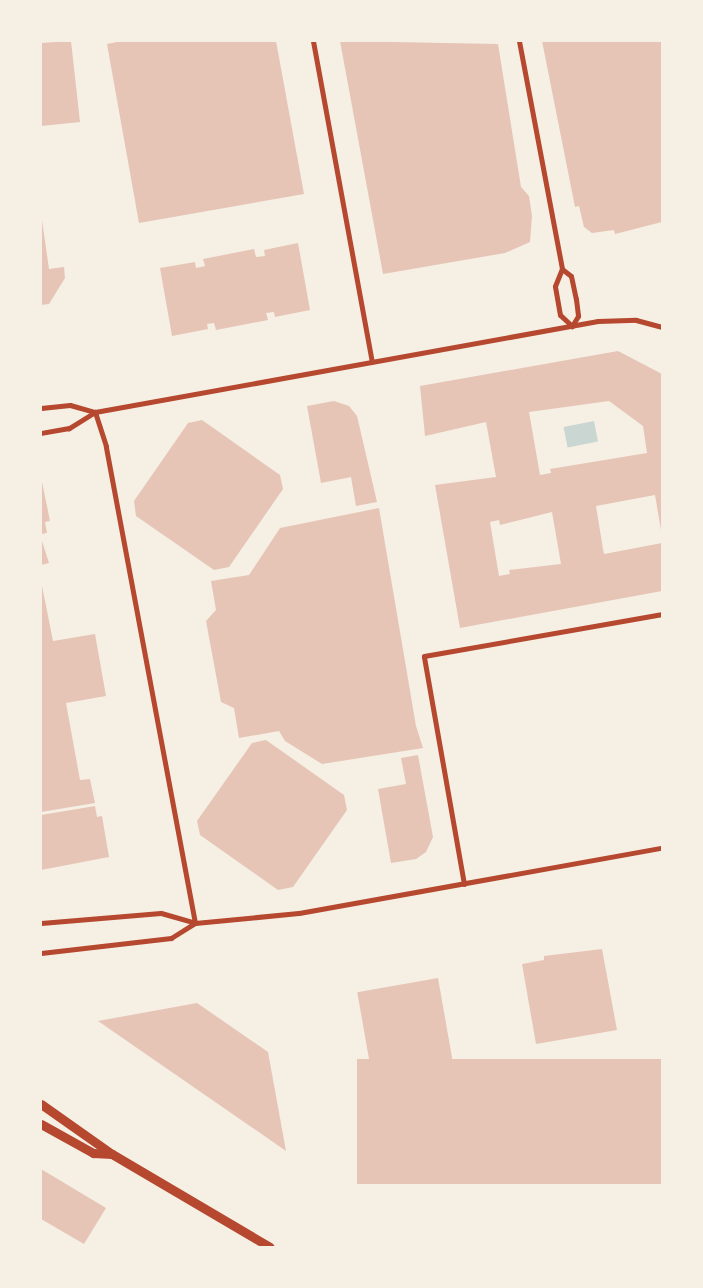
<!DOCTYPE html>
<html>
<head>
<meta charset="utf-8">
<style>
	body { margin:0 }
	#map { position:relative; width:703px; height:1288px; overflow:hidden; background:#f6efe4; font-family:"Source Sans 3",sans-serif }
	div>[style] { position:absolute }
	.water>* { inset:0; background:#c9d6d2; transform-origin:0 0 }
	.building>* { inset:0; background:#e6c5b7; transform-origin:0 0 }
	.minor>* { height:5px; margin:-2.5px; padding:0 2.5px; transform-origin:2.5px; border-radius:2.5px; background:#b5482f }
	.tertiary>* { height:9px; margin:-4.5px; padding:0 4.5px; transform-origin:4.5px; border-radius:4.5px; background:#b5482f }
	span { translate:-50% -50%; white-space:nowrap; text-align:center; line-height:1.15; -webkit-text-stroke:5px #f6efe4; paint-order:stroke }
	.frame { position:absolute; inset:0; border:42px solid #f6efe4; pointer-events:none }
</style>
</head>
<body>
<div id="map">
	<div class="water">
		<div style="left:594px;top:421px;width:21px;height:31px;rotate:79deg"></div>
	</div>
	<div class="building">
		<div style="clip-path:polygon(71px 41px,80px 122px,41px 126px,41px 43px)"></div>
		<div style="clip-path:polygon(122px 41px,276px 41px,304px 194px,139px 223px,107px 44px)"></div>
		<div style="clip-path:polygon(340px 41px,498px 44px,521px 187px,529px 196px,532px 216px,530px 242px,505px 253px,383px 274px)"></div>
		<div style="clip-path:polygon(542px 41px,662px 41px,662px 222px,615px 234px,614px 230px,592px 233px,584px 227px,579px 206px,575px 207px)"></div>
		<div style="clip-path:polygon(41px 213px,49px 269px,64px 267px,65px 278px,49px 304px,41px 305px)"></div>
		<div style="clip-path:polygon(298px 243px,310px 310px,275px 317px,274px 312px,266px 313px,268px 320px,216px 330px,214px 323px,207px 324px,208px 329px,172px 336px,160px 268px,195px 262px,196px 268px,205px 266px,203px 259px,254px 249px,256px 257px,265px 256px,264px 250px)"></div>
		<div style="clip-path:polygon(evenodd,618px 351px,662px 374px,662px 536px,655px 495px,596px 506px,603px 549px,604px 554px,662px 543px,662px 591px,460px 628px,435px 485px,496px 477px,486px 422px,425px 436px,420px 386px,618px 351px,609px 401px,643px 426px,647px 453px,550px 469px,551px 473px,540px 475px,529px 412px,609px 401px,618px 351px,552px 512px,561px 564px,509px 570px,510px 574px,499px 576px,490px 522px,499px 520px,500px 525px,552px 512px)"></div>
		<div style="clip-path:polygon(334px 401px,349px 406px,357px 416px,377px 502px,356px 506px,351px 477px,321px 483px,307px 406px)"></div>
		<div style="clip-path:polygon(202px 420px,280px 475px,283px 489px,229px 567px,214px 570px,136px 516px,134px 501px,188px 423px)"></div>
		<div style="clip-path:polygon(41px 477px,50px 521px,45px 522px,47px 533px,41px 534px)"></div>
		<div style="clip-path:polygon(379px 508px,416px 726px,423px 748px,322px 764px,285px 741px,279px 731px,239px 738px,234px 708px,221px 702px,206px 621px,216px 610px,211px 581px,249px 575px,280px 528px)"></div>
		<div style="clip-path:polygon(41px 538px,49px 563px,41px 565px)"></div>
		<div style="clip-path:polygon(41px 581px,53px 641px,95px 634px,106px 696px,66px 703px,80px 780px,90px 779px,95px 803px,41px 812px)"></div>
		<div style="clip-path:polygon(266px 740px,344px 795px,347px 810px,293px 887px,278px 890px,200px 835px,197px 821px,252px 743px)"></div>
		<div style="clip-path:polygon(418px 755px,433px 837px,426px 852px,416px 859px,391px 863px,378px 789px,406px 784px,401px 758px)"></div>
		<div style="clip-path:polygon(95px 806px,97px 817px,102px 816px,109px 857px,41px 870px,41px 815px)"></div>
		<div style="clip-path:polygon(602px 949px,617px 1030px,536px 1044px,522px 964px,544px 960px,544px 956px)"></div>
		<div style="left:438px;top:978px;width:82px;height:82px;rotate:80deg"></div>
		<div style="clip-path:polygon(197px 1003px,268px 1052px,286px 1151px,98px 1021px)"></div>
		<div style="left:662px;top:1059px;width:125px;height:305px;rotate:90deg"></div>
		<div style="clip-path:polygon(41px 1169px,106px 1208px,84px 1244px,41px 1219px)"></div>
	</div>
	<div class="minor">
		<div style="left:313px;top:41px;width:326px;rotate:79.6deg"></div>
		<div style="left:519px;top:41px;width:232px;rotate:79.3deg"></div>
		<div style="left:562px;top:269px;width:11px;rotate:38deg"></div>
		<div style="left:571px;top:276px;width:24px;rotate:78deg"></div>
		<div style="left:576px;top:299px;width:17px;rotate:83deg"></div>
		<div style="left:578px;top:316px;width:12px;rotate:121deg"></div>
		<div style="left:572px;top:326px;width:16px;rotate:-137deg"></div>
		<div style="left:560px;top:315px;width:29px;rotate:-100deg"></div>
		<div style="left:555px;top:286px;width:18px;rotate:-68deg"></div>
		<div style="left:41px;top:408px;width:29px;rotate:-6deg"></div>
		<div style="left:70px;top:405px;width:26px;rotate:16deg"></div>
		<div style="left:95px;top:412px;width:31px;rotate:148deg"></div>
		<div style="left:69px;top:428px;width:28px;rotate:170deg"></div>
		<div style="left:464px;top:884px;width:231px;rotate:-100deg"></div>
		<div style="left:424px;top:656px;width:242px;rotate:-10deg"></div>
		<div style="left:41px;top:923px;width:120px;rotate:-4.8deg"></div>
		<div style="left:161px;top:913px;width:35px;rotate:16deg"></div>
		<div style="left:195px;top:923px;width:104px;rotate:-5.5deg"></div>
		<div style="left:299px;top:913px;width:369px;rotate:-10.2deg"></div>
		<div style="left:195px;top:923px;width:485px;rotate:-100.6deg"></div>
		<div style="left:106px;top:446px;width:36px;rotate:-108deg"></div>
		<div style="left:95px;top:412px;width:511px;rotate:-10.25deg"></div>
		<div style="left:598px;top:321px;width:38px;rotate:-2deg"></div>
		<div style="left:636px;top:320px;width:27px;rotate:15deg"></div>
		<div style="left:41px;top:953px;width:131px;rotate:-6.6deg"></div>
		<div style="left:171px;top:938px;width:28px;rotate:-32deg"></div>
	</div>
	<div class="tertiary">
		<div style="left:41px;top:1104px;width:87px;rotate:35.2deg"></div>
		<div style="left:112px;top:1154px;width:183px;rotate:30.5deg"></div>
		<div style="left:41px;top:1124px;width:60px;rotate:29.1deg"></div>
		<div style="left:93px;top:1153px;width:19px;rotate:3deg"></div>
	</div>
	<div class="frame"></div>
</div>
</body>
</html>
